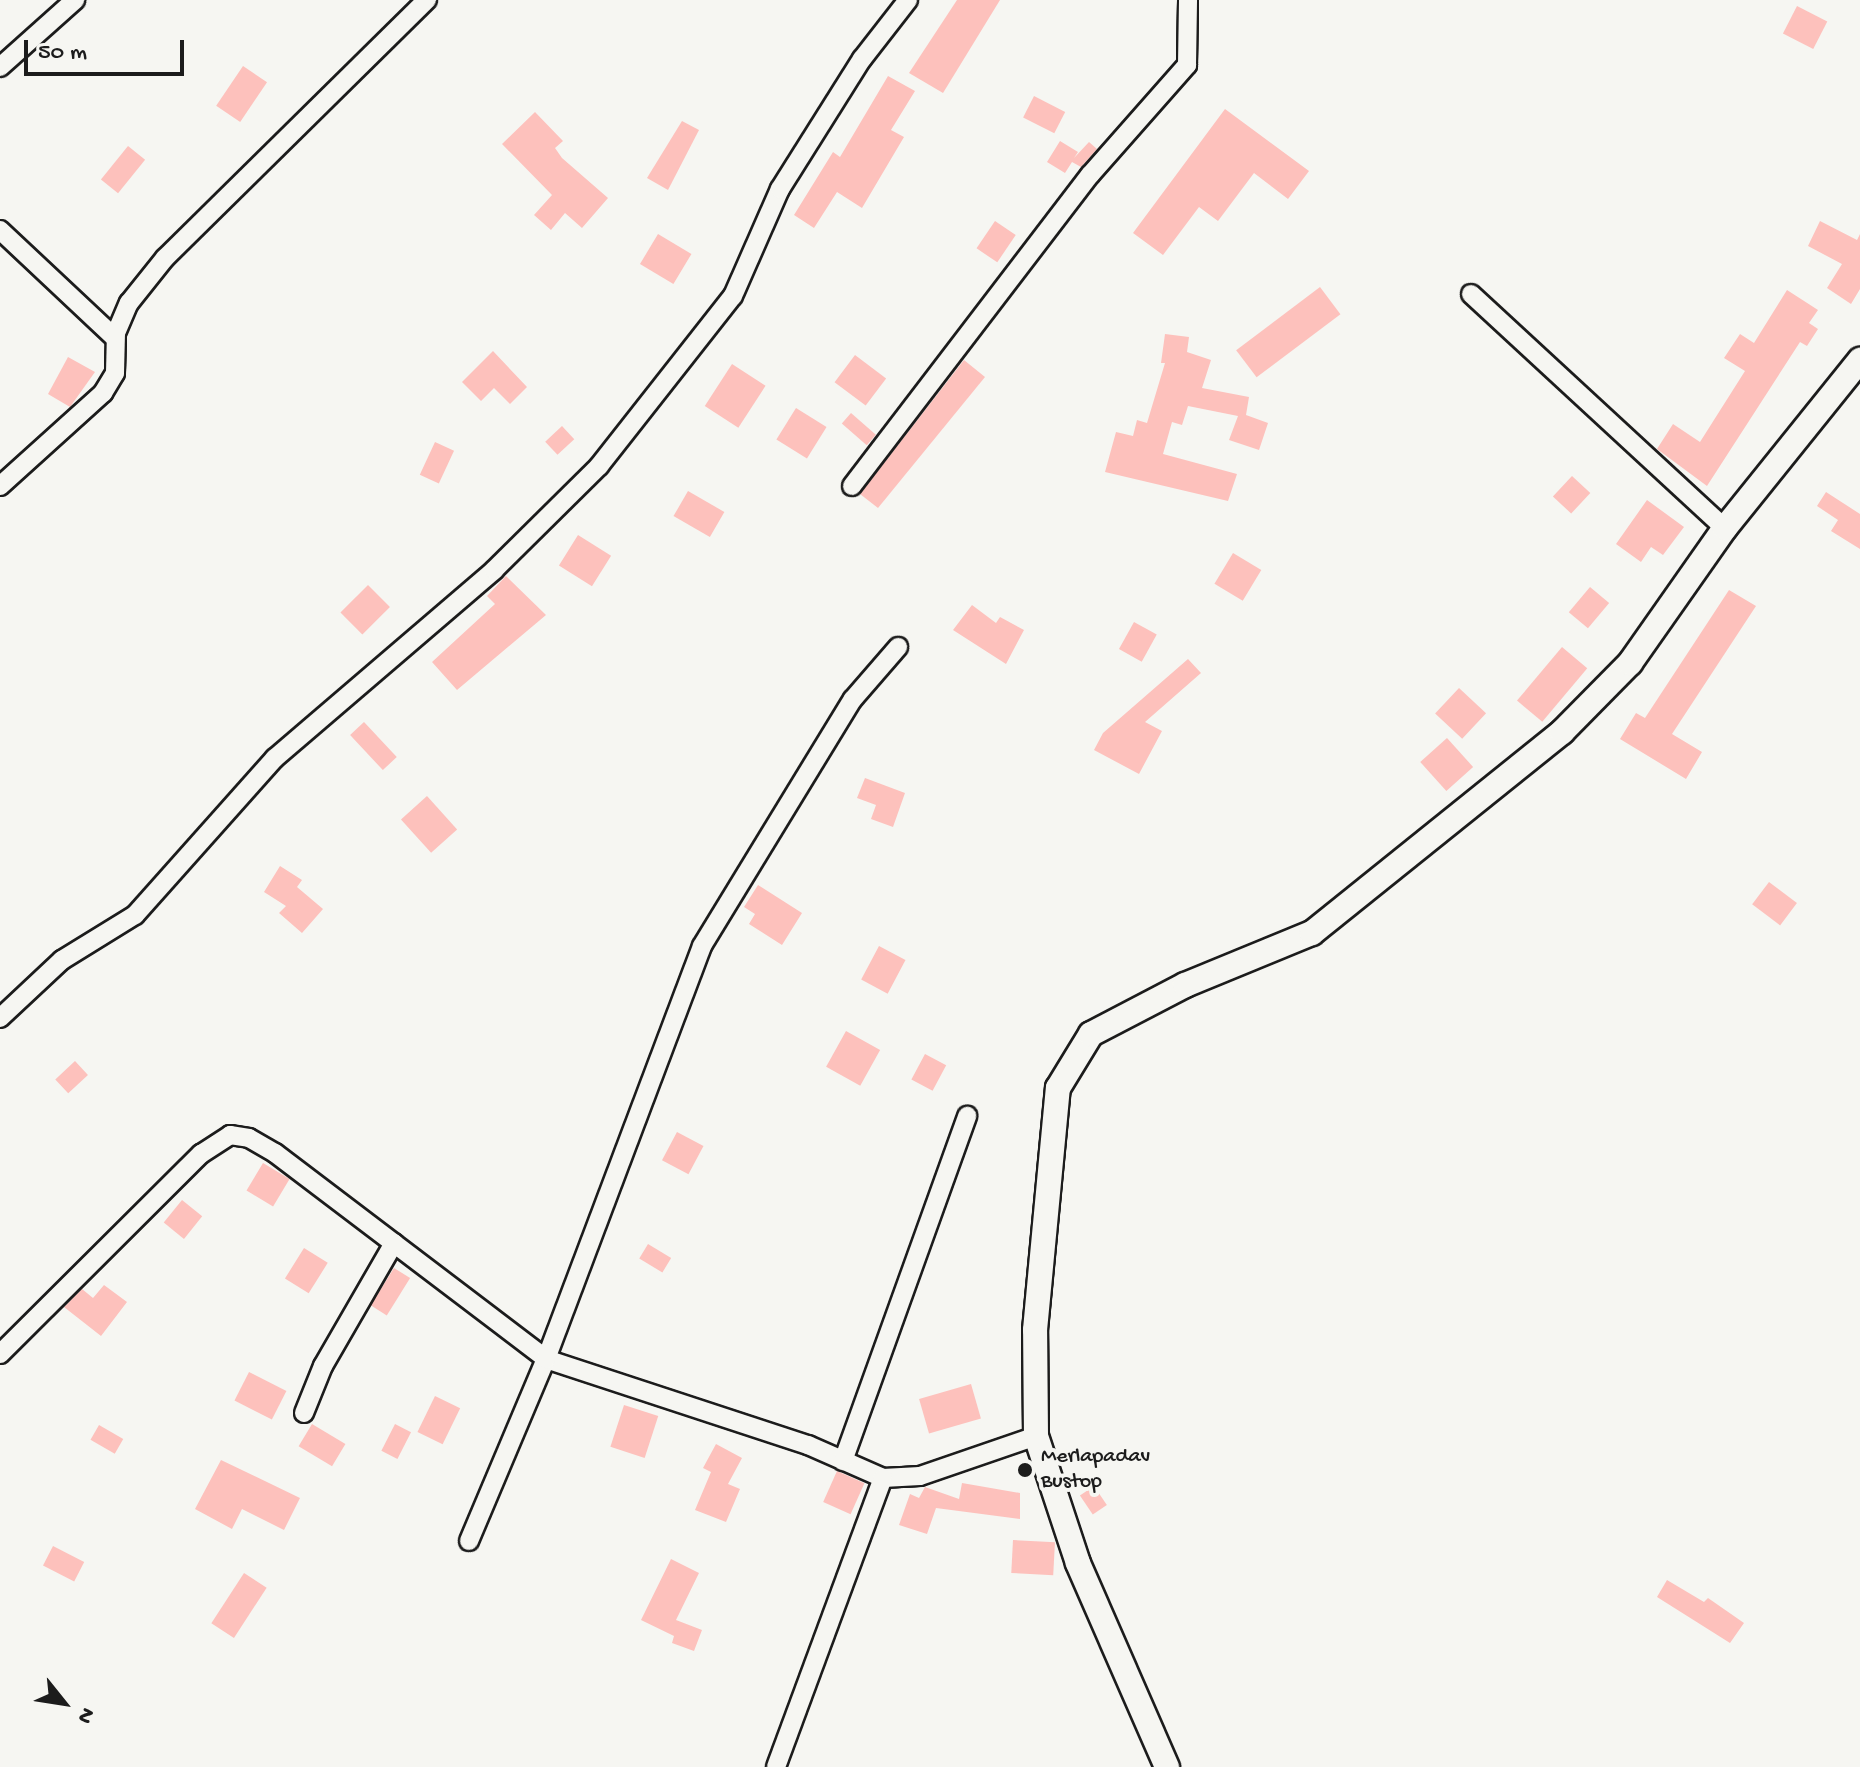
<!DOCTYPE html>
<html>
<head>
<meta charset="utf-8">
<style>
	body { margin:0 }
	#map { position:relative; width:1860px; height:1767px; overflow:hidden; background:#f6f6f2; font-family:"Gochi Hand",sans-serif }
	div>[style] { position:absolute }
	.building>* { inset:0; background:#fdc1bc; transform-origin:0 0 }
	.roads { filter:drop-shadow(2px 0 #1c1c1c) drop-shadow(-2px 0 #1c1c1c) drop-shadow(0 2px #1c1c1c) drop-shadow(0 -2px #1c1c1c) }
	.minor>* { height:18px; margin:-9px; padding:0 9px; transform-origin:9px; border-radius:9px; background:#f6f6f2 }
	.secondary>* { height:24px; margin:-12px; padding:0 12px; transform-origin:12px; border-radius:12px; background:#f6f6f2 }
	.dots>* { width:22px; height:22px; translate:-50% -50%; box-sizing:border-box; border:4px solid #f6f6f2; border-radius:50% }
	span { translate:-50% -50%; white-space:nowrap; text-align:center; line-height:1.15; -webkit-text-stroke:8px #f6f6f2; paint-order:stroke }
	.poi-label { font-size:22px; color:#1c1c1c }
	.left { translate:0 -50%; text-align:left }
	.north { position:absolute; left:24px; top:1663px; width:80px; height:80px; -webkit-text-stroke:6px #f6f6f2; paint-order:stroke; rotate:120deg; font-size:22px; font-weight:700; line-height:32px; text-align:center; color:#1c1c1c }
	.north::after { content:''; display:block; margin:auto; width:28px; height:36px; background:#1c1c1c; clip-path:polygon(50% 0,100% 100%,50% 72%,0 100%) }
	.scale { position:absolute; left:24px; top:40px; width:160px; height:36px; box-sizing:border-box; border:4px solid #1c1c1c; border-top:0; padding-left:10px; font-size:24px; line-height:28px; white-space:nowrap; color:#1c1c1c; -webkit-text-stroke:6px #f6f6f2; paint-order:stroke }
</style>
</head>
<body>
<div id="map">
	<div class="building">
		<div style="clip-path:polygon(957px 0,1000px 0,943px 93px,909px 73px)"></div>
		<div style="left:1797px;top:6px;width:34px;height:31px;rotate:27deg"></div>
		<div style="left:243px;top:66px;width:29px;height:48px;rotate:34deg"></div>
		<div style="clip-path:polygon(888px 76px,915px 91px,891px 130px,904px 137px,862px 208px,837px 192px,814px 228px,794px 215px,833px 152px,840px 157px)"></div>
		<div style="left:1034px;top:96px;width:35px;height:24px;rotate:27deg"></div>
		<div style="clip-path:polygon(1225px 109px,1309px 171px,1288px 199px,1254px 173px,1218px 221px,1199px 207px,1163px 255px,1133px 233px)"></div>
		<div style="clip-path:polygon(535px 112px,563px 141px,555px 148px,562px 158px,608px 198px,582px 228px,565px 213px,551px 230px,534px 215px,552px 195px,502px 144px)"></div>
		<div style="clip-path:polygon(682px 121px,699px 130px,668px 190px,647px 178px)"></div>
		<div style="clip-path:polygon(1060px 141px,1078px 152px,1074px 158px,1089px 142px,1097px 149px,1081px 167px,1072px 162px,1065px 173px,1047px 162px)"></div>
		<div style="left:128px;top:146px;width:22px;height:43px;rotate:39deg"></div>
		<div style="left:995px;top:221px;width:25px;height:33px;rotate:34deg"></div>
		<div style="clip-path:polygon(1820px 221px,1857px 240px,1860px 234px,1860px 289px,1851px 304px,1827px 288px,1842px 264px,1808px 246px)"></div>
		<div style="left:658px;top:234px;width:39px;height:35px;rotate:31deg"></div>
		<div style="left:1320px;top:287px;width:34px;height:105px;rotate:53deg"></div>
		<div style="clip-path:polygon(1787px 290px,1818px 310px,1809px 323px,1818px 329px,1807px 346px,1800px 342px,1707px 486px,1657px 449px,1673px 424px,1700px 442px,1745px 371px,1724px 358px,1740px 334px,1754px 343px)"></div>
		<div style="clip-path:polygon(1165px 334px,1189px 337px,1187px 352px,1211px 360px,1202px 388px,1249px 397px,1246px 415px,1268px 423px,1259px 450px,1229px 440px,1238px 416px,1188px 406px,1182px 425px,1172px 422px,1163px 454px,1237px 474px,1228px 501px,1105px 472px,1116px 432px,1133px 436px,1137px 420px,1147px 423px,1165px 363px,1161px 363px)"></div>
		<div style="clip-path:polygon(493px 351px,527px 387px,510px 404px,494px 388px,481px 401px,462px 382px)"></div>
		<div style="left:855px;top:355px;width:39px;height:34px;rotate:37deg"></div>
		<div style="clip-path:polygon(68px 357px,95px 372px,70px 407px,48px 394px)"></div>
		<div style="clip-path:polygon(964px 360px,985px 377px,878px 508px,860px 494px)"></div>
		<div style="left:732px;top:364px;width:40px;height:50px;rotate:33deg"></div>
		<div style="left:796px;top:408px;width:36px;height:37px;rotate:32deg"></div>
		<div style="left:851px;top:413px;width:33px;height:14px;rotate:41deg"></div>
		<div style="left:562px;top:426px;width:18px;height:23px;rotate:47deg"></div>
		<div style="left:435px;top:442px;width:21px;height:36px;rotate:25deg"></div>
		<div style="left:1572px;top:476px;width:25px;height:28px;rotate:43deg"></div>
		<div style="left:688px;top:491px;width:42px;height:29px;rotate:30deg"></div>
		<div style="clip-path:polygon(1826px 492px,1860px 514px,1860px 549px,1831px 531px,1838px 520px,1817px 506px)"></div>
		<div style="clip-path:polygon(1647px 500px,1684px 527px,1663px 555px,1651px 547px,1641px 562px,1616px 544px)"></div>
		<div style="left:578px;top:535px;width:39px;height:36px;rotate:32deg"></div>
		<div style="left:1233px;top:553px;width:33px;height:36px;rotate:31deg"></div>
		<div style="clip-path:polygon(506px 576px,546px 615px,457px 690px,432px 662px,495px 604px,487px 596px)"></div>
		<div style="left:368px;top:585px;width:31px;height:39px;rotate:45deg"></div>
		<div style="left:1590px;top:587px;width:25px;height:33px;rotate:40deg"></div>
		<div style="clip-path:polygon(1729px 590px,1756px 606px,1672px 734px,1702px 752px,1686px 779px,1620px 739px,1636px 713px,1645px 718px)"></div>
		<div style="clip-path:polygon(972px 605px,996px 623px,1000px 617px,1024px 630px,1006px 664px,953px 630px)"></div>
		<div style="left:1134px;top:622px;width:26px;height:31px;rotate:29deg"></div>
		<div style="left:1562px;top:647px;width:33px;height:70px;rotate:40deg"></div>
		<div style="clip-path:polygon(1188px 659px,1201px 673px,1145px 722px,1162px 731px,1139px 774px,1094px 750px,1103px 733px)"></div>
		<div style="left:1459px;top:688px;width:37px;height:35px;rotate:43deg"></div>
		<div style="left:364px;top:722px;width:48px;height:19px;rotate:47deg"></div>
		<div style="left:1447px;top:738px;width:39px;height:36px;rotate:48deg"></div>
		<div style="clip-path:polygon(865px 778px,905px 793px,893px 827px,871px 819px,876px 805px,857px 798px)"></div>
		<div style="left:427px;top:796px;width:45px;height:35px;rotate:48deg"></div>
		<div style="clip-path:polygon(280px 866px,302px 880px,297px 887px,323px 909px,302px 933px,279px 913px,286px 906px,264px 892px)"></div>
		<div style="left:1769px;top:882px;width:35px;height:28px;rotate:37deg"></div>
		<div style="clip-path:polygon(758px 885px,802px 913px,782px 945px,749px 924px,755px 914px,744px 907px)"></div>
		<div style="left:879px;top:946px;width:30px;height:38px;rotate:28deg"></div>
		<div style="left:846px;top:1031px;width:39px;height:41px;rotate:29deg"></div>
		<div style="left:925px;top:1054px;width:24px;height:29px;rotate:28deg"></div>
		<div style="left:75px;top:1061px;width:19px;height:27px;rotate:47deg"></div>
		<div style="left:677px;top:1132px;width:30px;height:32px;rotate:28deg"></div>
		<div style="left:263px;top:1163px;width:31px;height:32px;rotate:31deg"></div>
		<div style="left:182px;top:1200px;width:26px;height:29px;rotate:39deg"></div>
		<div style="left:648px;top:1244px;width:27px;height:17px;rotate:31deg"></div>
		<div style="left:304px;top:1248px;width:28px;height:36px;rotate:32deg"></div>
		<div style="left:394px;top:1268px;width:19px;height:44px;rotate:32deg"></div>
		<div style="clip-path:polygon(104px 1285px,127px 1302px,101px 1336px,64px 1307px,82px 1289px,93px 1298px)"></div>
		<div style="left:249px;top:1372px;width:42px;height:32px;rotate:27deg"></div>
		<div style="left:971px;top:1384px;width:36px;height:54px;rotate:74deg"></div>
		<div style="left:435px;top:1396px;width:28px;height:40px;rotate:26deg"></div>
		<div style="left:624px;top:1405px;width:36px;height:44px;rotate:18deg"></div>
		<div style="left:312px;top:1424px;width:39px;height:26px;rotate:31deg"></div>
		<div style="left:395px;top:1424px;width:18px;height:30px;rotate:27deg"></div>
		<div style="left:99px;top:1425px;width:28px;height:17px;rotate:30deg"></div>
		<div style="clip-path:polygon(716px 1444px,742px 1458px,728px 1484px,740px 1489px,726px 1522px,695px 1510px,711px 1472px,703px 1468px)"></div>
		<div style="clip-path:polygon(221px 1460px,300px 1498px,284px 1530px,242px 1509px,232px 1529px,195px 1509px)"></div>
		<div style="left:837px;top:1471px;width:30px;height:34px;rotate:24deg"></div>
		<div style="clip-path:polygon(962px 1483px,1020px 1493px,1020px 1519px,936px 1508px,927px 1534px,899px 1525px,910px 1494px,919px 1498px,925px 1487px,959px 1499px)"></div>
		<div style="left:1094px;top:1486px;width:23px;height:17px;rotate:56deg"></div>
		<div style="left:1013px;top:1540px;width:42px;height:33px;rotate:3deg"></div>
		<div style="left:53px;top:1546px;width:35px;height:22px;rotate:27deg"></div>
		<div style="clip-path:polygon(671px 1559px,699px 1573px,676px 1620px,702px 1630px,694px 1651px,672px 1643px,674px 1636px,641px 1620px)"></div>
		<div style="left:244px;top:1573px;width:27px;height:60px;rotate:33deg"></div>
		<div style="clip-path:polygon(1667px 1580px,1704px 1602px,1708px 1598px,1744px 1623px,1730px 1643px,1657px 1597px)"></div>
	</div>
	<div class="roads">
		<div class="minor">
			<div style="left:0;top:67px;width:101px;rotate:-41.8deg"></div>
			<div style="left:0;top:230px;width:158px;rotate:43.2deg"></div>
			<div style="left:1471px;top:294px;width:345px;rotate:42.7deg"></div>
			<div style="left:0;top:486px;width:139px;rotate:-42.1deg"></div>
			<div style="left:103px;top:393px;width:23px;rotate:-59deg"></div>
			<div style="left:115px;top:373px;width:40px;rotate:-88.6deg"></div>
			<div style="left:116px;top:333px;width:33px;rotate:-67deg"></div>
			<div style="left:129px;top:303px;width:58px;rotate:-51.3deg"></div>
			<div style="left:165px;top:258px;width:368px;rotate:-44.6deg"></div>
			<div style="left:852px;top:486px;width:392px;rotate:-52.6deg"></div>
			<div style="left:1090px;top:175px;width:147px;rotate:-48.6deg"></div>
			<div style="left:1187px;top:65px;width:65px;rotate:-89.1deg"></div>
			<div style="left:0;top:1018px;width:85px;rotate:-43.1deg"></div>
			<div style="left:62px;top:960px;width:86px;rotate:-31.7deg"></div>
			<div style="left:135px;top:915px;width:210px;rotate:-48.3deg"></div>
			<div style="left:275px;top:758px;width:289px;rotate:-40.6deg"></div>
			<div style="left:494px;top:570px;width:148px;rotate:-44.7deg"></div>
			<div style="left:599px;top:466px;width:216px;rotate:-51.8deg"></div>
			<div style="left:733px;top:296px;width:117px;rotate:-66.3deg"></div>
			<div style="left:780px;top:189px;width:154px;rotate:-57.8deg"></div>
			<div style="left:862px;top:59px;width:75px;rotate:-52.1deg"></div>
			<div style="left:0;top:1354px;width:284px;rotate:-44.9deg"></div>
			<div style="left:201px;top:1154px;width:35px;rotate:-33deg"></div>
			<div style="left:230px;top:1135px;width:19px;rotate:9deg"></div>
			<div style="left:249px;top:1138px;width:30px;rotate:30deg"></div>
			<div style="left:275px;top:1153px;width:340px;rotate:37.2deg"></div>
			<div style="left:546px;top:1359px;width:276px;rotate:18.2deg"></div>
			<div style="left:808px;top:1445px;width:82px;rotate:23.7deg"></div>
			<div style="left:883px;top:1478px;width:37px;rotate:-3deg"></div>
			<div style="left:920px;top:1476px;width:123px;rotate:-19deg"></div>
			<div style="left:304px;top:1413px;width:51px;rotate:-68deg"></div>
			<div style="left:323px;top:1366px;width:142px;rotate:-60deg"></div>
			<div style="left:843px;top:1461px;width:367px;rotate:-70.2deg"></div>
			<div style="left:469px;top:1541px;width:198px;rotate:-67.1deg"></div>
			<div style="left:546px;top:1359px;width:441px;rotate:-69.3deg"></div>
			<div style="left:702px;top:946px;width:289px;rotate:-58.6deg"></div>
			<div style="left:853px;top:699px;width:69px;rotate:-49.1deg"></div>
			<div style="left:776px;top:1767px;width:308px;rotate:-69.7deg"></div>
		</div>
		<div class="secondary">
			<div style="left:1167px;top:1767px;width:223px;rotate:-113.6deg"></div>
			<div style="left:1078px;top:1563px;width:134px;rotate:-108.3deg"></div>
			<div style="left:1036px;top:1436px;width:106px;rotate:-90.5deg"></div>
			<div style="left:1035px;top:1330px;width:243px;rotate:-84.6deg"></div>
			<div style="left:1058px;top:1088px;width:63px;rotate:-58.6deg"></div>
			<div style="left:1091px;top:1034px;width:106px;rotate:-27.5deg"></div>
			<div style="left:1185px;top:985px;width:137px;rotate:-22.3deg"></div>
			<div style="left:1312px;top:933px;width:321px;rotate:-38.8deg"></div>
			<div style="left:1562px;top:732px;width:97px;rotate:-45.4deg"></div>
			<div style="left:1630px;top:663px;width:165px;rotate:-54.9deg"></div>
			<div style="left:1725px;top:528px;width:216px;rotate:-51.2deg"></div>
		</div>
	</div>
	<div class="dots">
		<div style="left:1025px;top:1470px;background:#1c1c1c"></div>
	</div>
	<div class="poi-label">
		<span class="left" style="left:1041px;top:1470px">Merlapadav<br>Bustop</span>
	</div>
	<div class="north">N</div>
	<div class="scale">50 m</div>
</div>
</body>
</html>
